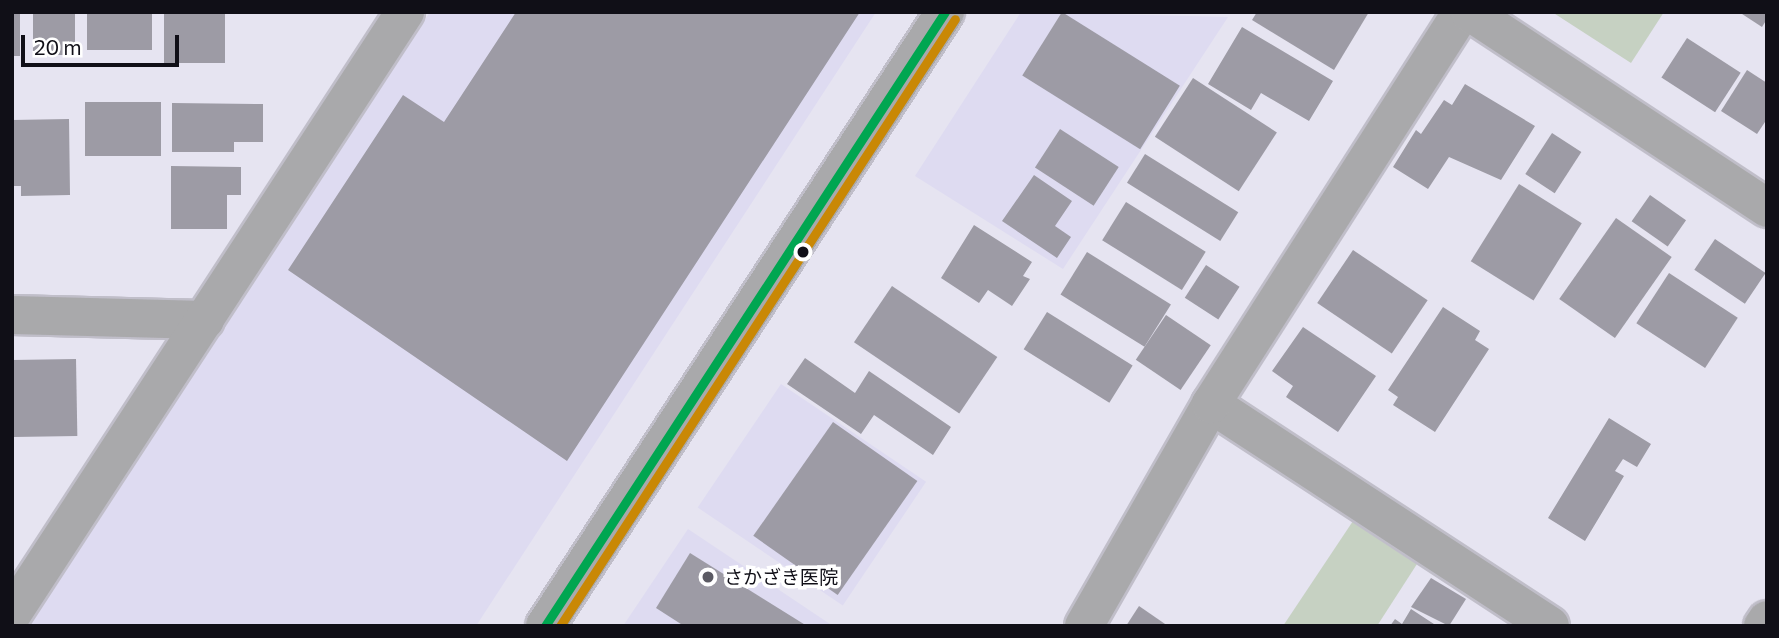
<!DOCTYPE html>
<html>
<head>
<meta charset="utf-8">
<style>
	body { margin:0 }
	#map { position:relative; width:1779px; height:638px; overflow:hidden; background:#e6e4f1; font-family:Commissioner,"Noto Sans JP",sans-serif }
	div>[style] { position:absolute }
	.built>* { inset:0; background:#dedbf1; transform-origin:0 0 }
	.green>* { inset:0; background:#c6d1c2 }
	.building>* { inset:0; background:#9d9ba5; transform-origin:0 0 }
	.roads { filter:drop-shadow(2px 0 #c0bec9) drop-shadow(-2px 0 #c0bec9) drop-shadow(0 2px #c0bec9) drop-shadow(0 -2px #c0bec9) }
	.minor>* { height:38px; margin:-19px; padding:0 19px; transform-origin:19px; border-radius:19px; background:#a9a9ab }
	.tertiary>* { height:38px; margin:-19px; padding:0 19px; transform-origin:19px; border-radius:19px; background:#a9a9ab }
	.bus-1>* { height:9px; margin:-4.5px; padding:0 4.5px; transform-origin:4.5px; border-radius:4.5px; background:#00a651 }
	.bus-2>* { height:9px; margin:-4.5px; padding:0 4.5px; transform-origin:4.5px; border-radius:4.5px; background:#c98805 }
	.dots>* { width:19px; height:19px; translate:-50% -50%; box-sizing:border-box; border:4px solid #fff; border-radius:50% }
	span { translate:-50% -50%; white-space:nowrap; text-align:center; line-height:1.15; -webkit-text-stroke:7px #fff; paint-order:stroke }
	.poi-label { font-size:19px; color:#100f17 }
	.left { translate:0 -50%; text-align:left }
	.frame { position:absolute; inset:0; border:14px solid #100f17; pointer-events:none }
	.scale { position:absolute; left:21px; top:35px; width:158px; height:32px; box-sizing:border-box; border:4px solid #100f17; border-top:0; padding-left:9px; font-size:21px; line-height:24px; white-space:nowrap; color:#100f17; -webkit-text-stroke:5px #fff; paint-order:stroke }
</style>
</head>
<body>
<div id="map">
	<div class="built">
		<div style="clip-path:polygon(430px 12px,876px 12px,476px 626px,28px 626px)"></div>
		<div style="clip-path:polygon(1021px 12px,1228px 17px,1063px 269px,915px 176px)"></div>
		<div style="left:781px;top:384px;width:175px;height:149px;rotate:34deg"></div>
		<div style="clip-path:polygon(688px 529px,833px 626px,623px 626px)"></div>
	</div>
	<div class="green">
		<div style="clip-path:polygon(1552px 12px,1664px 12px,1631px 63px)"></div>
		<div style="clip-path:polygon(1353px 521px,1417px 564px,1377px 626px,1283px 626px)"></div>
	</div>
	<div class="building">
		<div style="left:12px;top:12px;width:8px;height:44px"></div>
		<div style="left:33px;top:12px;width:42px;height:43px"></div>
		<div style="left:87px;top:12px;width:65px;height:38px"></div>
		<div style="left:164px;top:12px;width:61px;height:51px"></div>
		<div style="clip-path:polygon(516px 12px,860px 12px,567px 461px,288px 270px,403px 95px,444px 122px)"></div>
		<div style="left:1062px;top:12px;width:139px;height:75px;rotate:32deg"></div>
		<div style="clip-path:polygon(1257px 12px,1369px 12px,1334px 70px,1252px 20px)"></div>
		<div style="clip-path:polygon(1739px 12px,1767px 12px,1767px 19px,1762px 27px)"></div>
		<div style="clip-path:polygon(1242px 27px,1333px 81px,1309px 121px,1261px 93px,1251px 110px,1208px 84px)"></div>
		<div style="left:1687px;top:38px;width:64px;height:47px;rotate:33deg"></div>
		<div style="clip-path:polygon(1747px 70px,1767px 83px,1767px 119px,1757px 134px,1721px 111px)"></div>
		<div style="left:1193px;top:78px;width:100px;height:70px;rotate:33deg"></div>
		<div style="clip-path:polygon(1465px 84px,1535px 126px,1501px 180px,1449px 157px,1428px 189px,1393px 167px,1416px 130px,1421px 134px,1444px 100px,1452px 105px)"></div>
		<div style="left:85px;top:102px;width:76px;height:54px"></div>
		<div style="clip-path:polygon(172px 103px,263px 104px,263px 142px,234px 142px,234px 152px,172px 152px)"></div>
		<div style="clip-path:polygon(69px 119px,70px 195px,21px 196px,21px 186px,12px 186px,12px 120px)"></div>
		<div style="left:1060px;top:129px;width:70px;height:46px;rotate:33deg"></div>
		<div style="left:1552px;top:133px;width:35px;height:49px;rotate:33deg"></div>
		<div style="left:1145px;top:154px;width:110px;height:34px;rotate:32deg"></div>
		<div style="clip-path:polygon(171px 166px,241px 167px,241px 195px,227px 195px,227px 229px,171px 229px)"></div>
		<div style="clip-path:polygon(1034px 175px,1072px 201px,1055px 226px,1071px 237px,1057px 258px,1002px 221px)"></div>
		<div style="left:1519px;top:184px;width:74px;height:91px;rotate:32deg"></div>
		<div style="left:1650px;top:195px;width:44px;height:32px;rotate:35deg"></div>
		<div style="left:1126px;top:202px;width:94px;height:45px;rotate:32deg"></div>
		<div style="left:1616px;top:218px;width:68px;height:99px;rotate:35deg"></div>
		<div style="clip-path:polygon(974px 225px,1032px 262px,1023px 276px,1030px 279px,1012px 306px,988px 290px,979px 303px,941px 278px)"></div>
		<div style="left:1715px;top:239px;width:61px;height:37px;rotate:34deg"></div>
		<div style="left:1353px;top:250px;width:90px;height:64px;rotate:34deg"></div>
		<div style="left:1087px;top:252px;width:99px;height:50px;rotate:32deg"></div>
		<div style="left:1206px;top:265px;width:40px;height:39px;rotate:33deg"></div>
		<div style="left:1669px;top:273px;width:82px;height:60px;rotate:33deg"></div>
		<div style="left:892px;top:286px;width:127px;height:68px;rotate:34deg"></div>
		<div style="clip-path:polygon(1443px 307px,1480px 331px,1475px 340px,1489px 349px,1435px 432px,1393px 405px,1398px 397px,1388px 390px)"></div>
		<div style="left:1047px;top:312px;width:101px;height:44px;rotate:32deg"></div>
		<div style="left:1166px;top:315px;width:54px;height:54px;rotate:34deg"></div>
		<div style="clip-path:polygon(1303px 327px,1376px 376px,1338px 432px,1286px 397px,1293px 386px,1272px 371px)"></div>
		<div style="clip-path:polygon(805px 358px,855px 393px,869px 371px,951px 427px,933px 455px,874px 415px,861px 434px,787px 384px)"></div>
		<div style="left:76px;top:359px;width:77px;height:64px;rotate:89deg"></div>
		<div style="clip-path:polygon(1609px 418px,1651px 444px,1637px 467px,1623px 459px,1615px 471px,1624px 476px,1585px 541px,1548px 518px)"></div>
		<div style="left:833px;top:422px;width:103px;height:139px;rotate:35deg"></div>
		<div style="clip-path:polygon(690px 553px,807px 626px,684px 626px,656px 608px)"></div>
		<div style="clip-path:polygon(1431px 578px,1466px 599px,1449px 626px,1411px 607px)"></div>
		<div style="clip-path:polygon(1139px 606px,1168px 626px,1126px 626px)"></div>
		<div style="clip-path:polygon(1411px 609px,1437px 626px,1390px 626px,1395px 619px,1402px 624px)"></div>
	</div>
	<div class="roads">
		<div class="minor">
			<div style="left:12px;top:315px;width:193px;rotate:1.5deg"></div>
			<div style="left:1211px;top:404px;width:405px;rotate:33.2deg"></div>
			<div style="left:12px;top:614px;width:719px;rotate:-56.86deg"></div>
			<div style="left:1084px;top:626px;width:256px;rotate:-60.2deg"></div>
			<div style="left:1211px;top:404px;width:465px;rotate:-57.4deg"></div>
			<div style="left:1763px;top:626px;width:7px;rotate:-56deg"></div>
		</div>
		<div class="tertiary">
			<div style="left:1470px;top:12px;width:356px;rotate:33.4deg"></div>
			<div style="left:545px;top:626px;width:733px;rotate:-56.92deg"></div>
		</div>
	</div>
	<div class="bus-1">
		<div style="left:545px;top:626px;width:733px;rotate:-56.92deg"></div>
	</div>
	<div class="bus-2">
		<div style="left:560px;top:626px;width:724px;rotate:-56.95deg"></div>
	</div>
	<div class="dots">
		<div style="left:803px;top:252px;background:#100f17"></div>
		<div style="left:708px;top:577px;background:#5b5a63"></div>
	</div>
	<div class="poi-label">
		<span class="left" style="left:724px;top:577px">さかざき医院</span>
	</div>
	<div class="frame"></div>
	<div class="scale">20 m</div>
</div>
</body>
</html>
